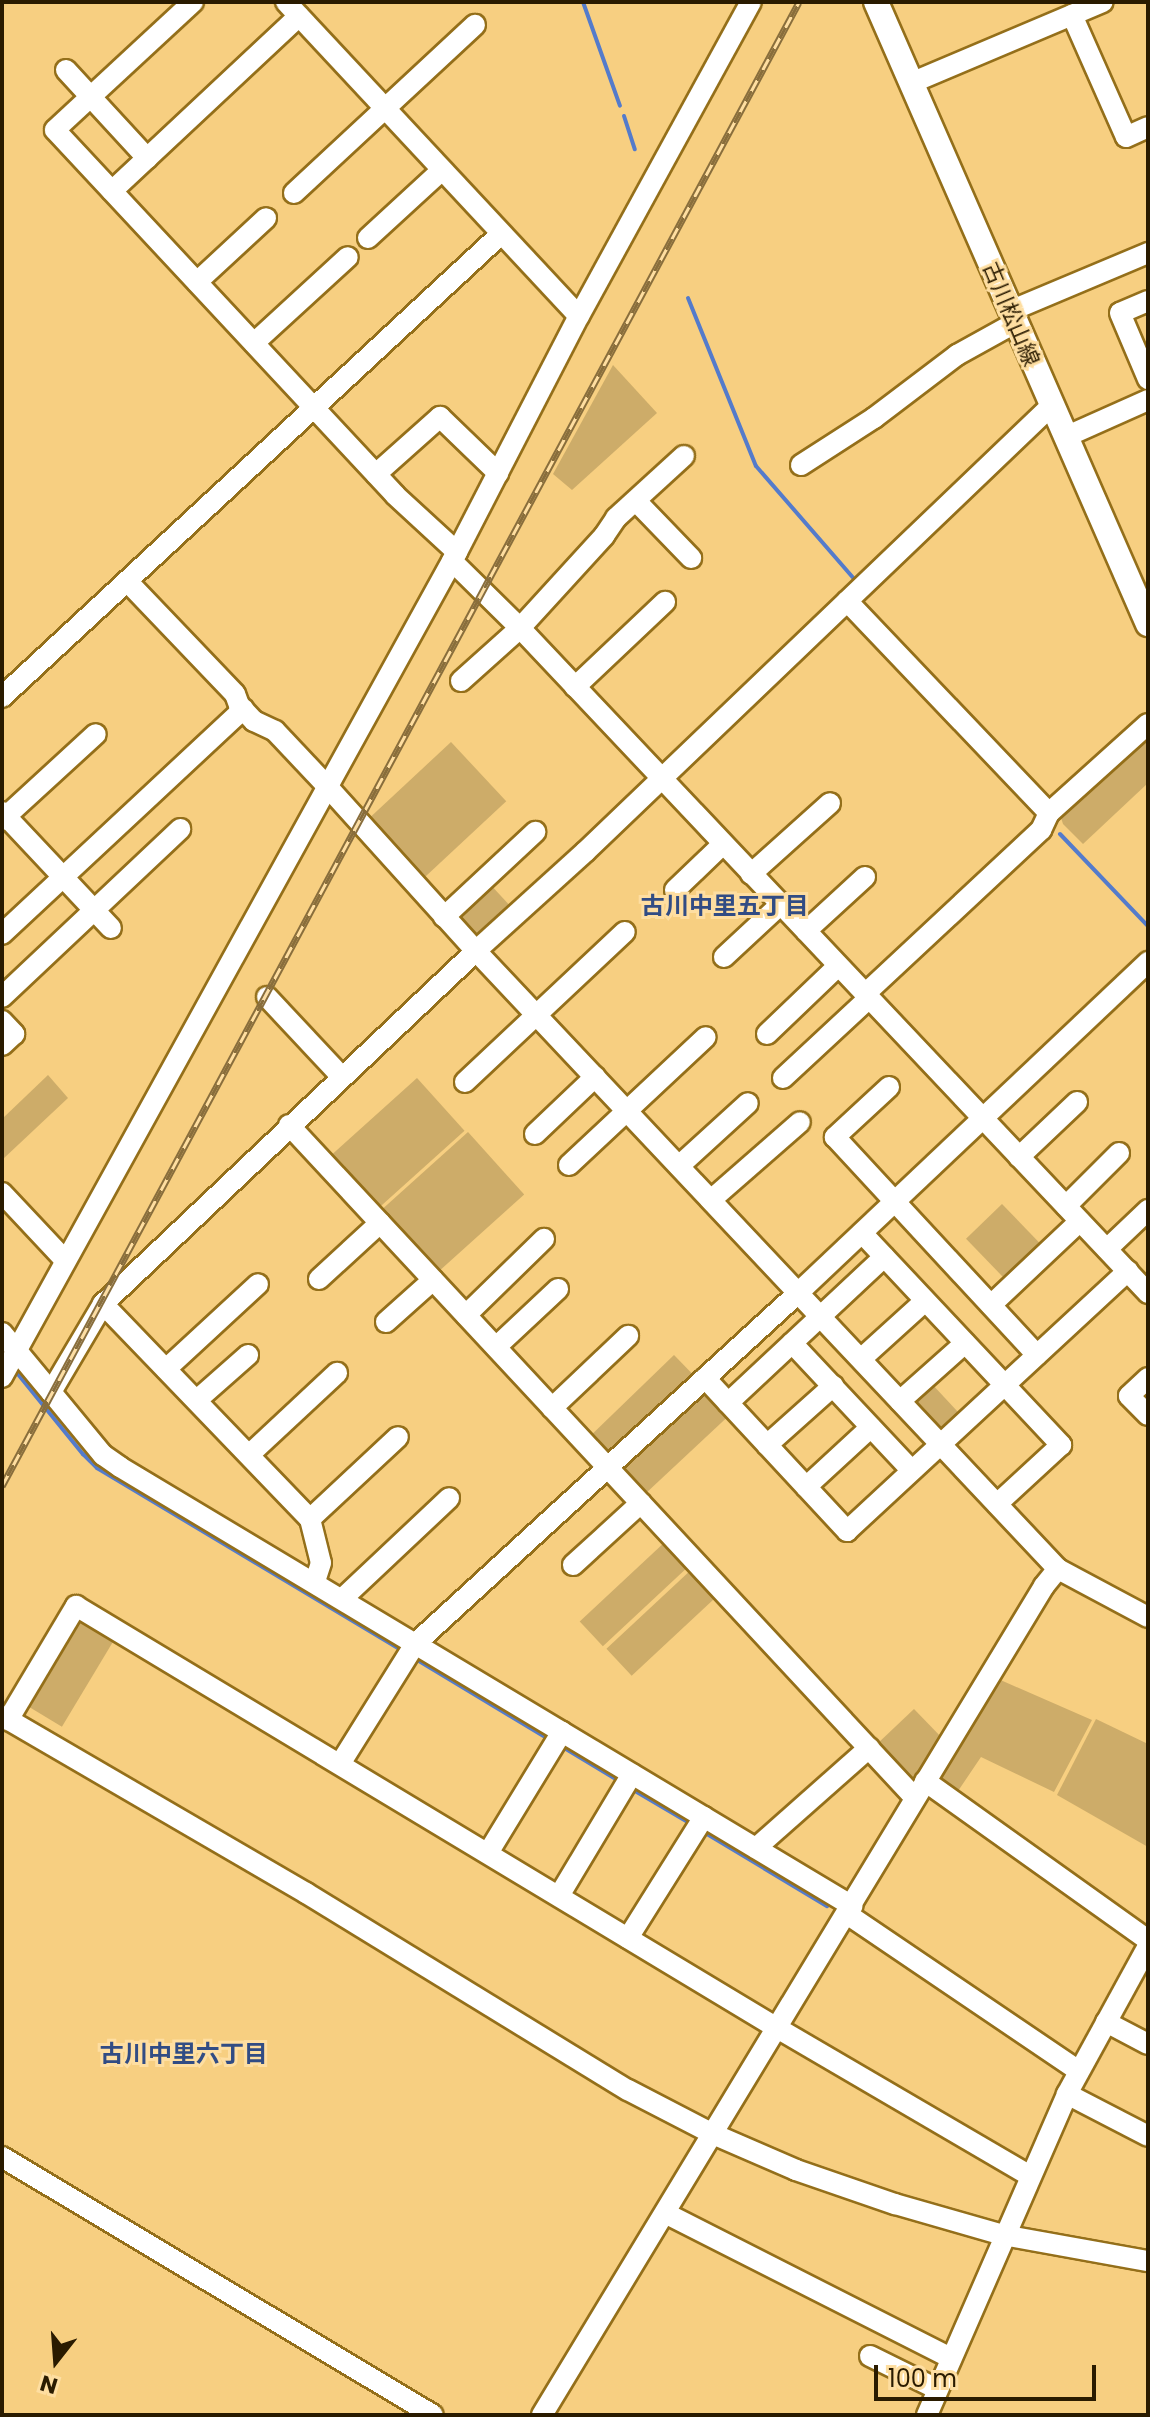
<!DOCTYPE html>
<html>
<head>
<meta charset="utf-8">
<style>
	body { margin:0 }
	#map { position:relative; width:1150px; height:2417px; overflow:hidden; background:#f7cf81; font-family:Poppins,"Noto Sans JP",sans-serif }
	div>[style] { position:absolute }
	.green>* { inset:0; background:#cdac69; transform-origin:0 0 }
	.stream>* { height:4px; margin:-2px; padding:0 2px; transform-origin:2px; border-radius:2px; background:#547bcb }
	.roads { filter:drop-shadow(2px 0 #946f1a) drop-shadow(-2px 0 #946f1a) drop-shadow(0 2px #946f1a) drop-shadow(0 -2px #946f1a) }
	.minor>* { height:20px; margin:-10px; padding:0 10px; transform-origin:10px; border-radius:10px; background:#fff }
	.major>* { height:24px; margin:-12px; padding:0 12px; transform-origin:12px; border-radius:12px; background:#fff }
	.rail>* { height:7px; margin-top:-3.5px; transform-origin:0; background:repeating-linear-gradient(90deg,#fedea1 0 12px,#896e3c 0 24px); box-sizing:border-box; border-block:2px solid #896e3c }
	span { translate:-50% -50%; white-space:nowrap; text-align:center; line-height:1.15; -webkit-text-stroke:6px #fedea1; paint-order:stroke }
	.street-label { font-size:22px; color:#2a1b00 }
	.neighbourhood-label { font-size:24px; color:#314c84; font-weight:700 }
	.frame { position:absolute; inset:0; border:4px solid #2a1b00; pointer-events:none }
	.north { position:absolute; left:16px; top:2321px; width:80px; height:80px; -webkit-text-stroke:6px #fedea1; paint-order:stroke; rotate:197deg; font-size:22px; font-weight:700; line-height:32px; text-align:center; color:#2a1b00 }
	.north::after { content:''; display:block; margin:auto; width:28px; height:36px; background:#2a1b00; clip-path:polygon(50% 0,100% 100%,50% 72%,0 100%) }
	.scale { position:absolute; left:874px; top:2365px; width:222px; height:36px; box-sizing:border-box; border:4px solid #2a1b00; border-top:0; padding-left:10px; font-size:24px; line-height:28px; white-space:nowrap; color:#2a1b00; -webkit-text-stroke:6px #fedea1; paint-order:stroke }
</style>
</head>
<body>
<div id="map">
	<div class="green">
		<div style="clip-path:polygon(613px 365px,657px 413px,572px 490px,553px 474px)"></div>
		<div style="clip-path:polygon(1143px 736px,1148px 741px,1148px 783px,1083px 844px,1063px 824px,1059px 811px)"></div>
		<div style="left:451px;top:742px;width:81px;height:113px;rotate:47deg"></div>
		<div style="clip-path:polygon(488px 882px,513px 909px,485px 935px,473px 935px,453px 915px)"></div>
		<div style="clip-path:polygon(48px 1075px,68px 1098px,2px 1160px,2px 1119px)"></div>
		<div style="left:417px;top:1078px;width:71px;height:117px;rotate:48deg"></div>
		<div style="left:468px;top:1132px;width:84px;height:117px;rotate:48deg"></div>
		<div style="left:1002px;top:1204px;width:59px;height:50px;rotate:46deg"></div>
		<div style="left:674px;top:1355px;width:30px;height:115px;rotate:46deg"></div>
		<div style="left:931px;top:1383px;width:44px;height:25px;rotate:47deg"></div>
		<div style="left:705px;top:1386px;width:38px;height:116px;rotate:47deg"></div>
		<div style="left:666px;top:1541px;width:34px;height:118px;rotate:47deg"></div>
		<div style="left:692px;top:1569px;width:37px;height:117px;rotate:47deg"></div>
		<div style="left:80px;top:1615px;width:42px;height:105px;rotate:31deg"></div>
		<div style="clip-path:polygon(996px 1678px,1092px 1720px,1054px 1792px,981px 1757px,956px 1794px,931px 1779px)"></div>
		<div style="clip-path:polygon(914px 1709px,944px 1740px,915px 1786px,876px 1745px)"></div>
		<div style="clip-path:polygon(1096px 1719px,1148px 1744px,1148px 1847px,1057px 1795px)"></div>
	</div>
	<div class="stream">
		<div style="left:583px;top:2px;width:110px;rotate:70.4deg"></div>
		<div style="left:624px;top:116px;width:35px;rotate:72deg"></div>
		<div style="left:688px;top:298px;width:181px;rotate:68deg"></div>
		<div style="left:756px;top:466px;width:152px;rotate:49deg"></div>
		<div style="left:1060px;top:834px;width:127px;rotate:46.3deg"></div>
		<div style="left:13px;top:1368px;width:111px;rotate:50.9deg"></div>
		<div style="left:83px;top:1454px;width:20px;rotate:45deg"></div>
		<div style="left:97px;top:1468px;width:357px;rotate:30.9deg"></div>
		<div style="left:414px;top:1658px;width:159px;rotate:31.1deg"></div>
		<div style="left:561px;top:1746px;width:68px;rotate:31.1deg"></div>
		<div style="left:630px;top:1788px;width:71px;rotate:30.5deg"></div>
		<div style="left:702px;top:1831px;width:146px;rotate:31deg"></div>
	</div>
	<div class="roads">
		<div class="minor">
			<div style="left:193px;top:2px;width:188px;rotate:137.2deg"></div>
			<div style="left:55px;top:130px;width:499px;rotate:47deg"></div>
			<div style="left:395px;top:495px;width:84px;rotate:42.6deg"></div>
			<div style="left:286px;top:2px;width:429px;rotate:47deg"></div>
			<div style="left:1072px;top:15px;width:133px;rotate:66.1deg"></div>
			<div style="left:1126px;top:137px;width:24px;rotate:-24deg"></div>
			<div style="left:66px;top:70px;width:120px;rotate:47.4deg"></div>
			<div style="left:911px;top:83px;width:208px;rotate:-22.9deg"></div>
			<div style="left:112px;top:191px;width:256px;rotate:-43.1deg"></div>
			<div style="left:294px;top:193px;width:247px;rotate:-42.9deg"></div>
			<div style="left:368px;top:238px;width:100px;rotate:-42.6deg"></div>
			<div style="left:197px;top:282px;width:94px;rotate:-42.8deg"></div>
			<div style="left:1148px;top:301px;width:30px;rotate:157deg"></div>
			<div style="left:1120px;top:313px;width:72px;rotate:67deg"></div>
			<div style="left:1010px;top:311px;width:150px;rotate:-22.8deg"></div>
			<div style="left:254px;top:343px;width:127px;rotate:-42.5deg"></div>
			<div style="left:1051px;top:406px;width:645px;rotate:136.26deg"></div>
			<div style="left:585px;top:852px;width:147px;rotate:137.8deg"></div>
			<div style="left:476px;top:951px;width:849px;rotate:46.72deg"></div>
			<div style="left:1058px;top:1569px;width:102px;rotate:28.1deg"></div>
			<div style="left:1065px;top:437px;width:91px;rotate:-24deg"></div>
			<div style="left:801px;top:465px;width:87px;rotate:-32.8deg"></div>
			<div style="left:874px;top:418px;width:104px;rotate:-37.2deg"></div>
			<div style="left:957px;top:355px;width:66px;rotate:-28.9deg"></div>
			<div style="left:376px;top:474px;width:86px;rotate:-41.7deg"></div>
			<div style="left:440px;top:417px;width:81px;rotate:44deg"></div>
			<div style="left:637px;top:502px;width:78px;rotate:46deg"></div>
			<div style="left:452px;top:561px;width:95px;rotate:44.6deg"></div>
			<div style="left:520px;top:628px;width:915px;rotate:46.64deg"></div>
			<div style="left:127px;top:581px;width:156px;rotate:46.3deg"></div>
			<div style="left:235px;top:694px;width:12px;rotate:70deg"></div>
			<div style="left:239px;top:705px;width:22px;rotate:47deg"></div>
			<div style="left:254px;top:721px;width:23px;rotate:25deg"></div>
			<div style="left:275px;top:731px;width:74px;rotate:46.6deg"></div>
			<div style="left:326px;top:785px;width:224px;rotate:47.9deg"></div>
			<div style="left:476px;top:951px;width:514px;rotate:136.58deg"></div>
			<div style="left:103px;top:1304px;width:102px;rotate:120.6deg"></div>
			<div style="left:51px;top:1392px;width:82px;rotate:50.5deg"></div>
			<div style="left:103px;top:1455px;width:21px;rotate:35deg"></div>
			<div style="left:120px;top:1467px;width:854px;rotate:30.95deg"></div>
			<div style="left:847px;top:601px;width:293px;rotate:46.4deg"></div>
			<div style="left:461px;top:681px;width:79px;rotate:-41.9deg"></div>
			<div style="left:520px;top:628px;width:125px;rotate:-47.6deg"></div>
			<div style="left:604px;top:536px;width:22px;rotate:-56deg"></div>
			<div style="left:616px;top:518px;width:92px;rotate:-42.4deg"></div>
			<div style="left:575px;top:687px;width:124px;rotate:-43.4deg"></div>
			<div style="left:2px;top:697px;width:681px;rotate:-42.86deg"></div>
			<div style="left:2px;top:812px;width:159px;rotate:46.8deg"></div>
			<div style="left:2px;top:820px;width:127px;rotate:-42.5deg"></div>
			<div style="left:751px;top:874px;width:106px;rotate:-41.9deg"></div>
			<div style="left:675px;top:890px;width:66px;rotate:-43.8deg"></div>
			<div style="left:444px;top:917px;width:125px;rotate:-43deg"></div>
			<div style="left:806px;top:931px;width:80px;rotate:-42.5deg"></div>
			<div style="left:2px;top:934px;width:330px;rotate:-43deg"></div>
			<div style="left:724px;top:957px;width:76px;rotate:-42.9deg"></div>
			<div style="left:865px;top:994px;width:241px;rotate:-43deg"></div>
			<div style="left:1041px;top:830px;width:19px;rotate:-65deg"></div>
			<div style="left:1049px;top:813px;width:133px;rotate:-42deg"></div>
			<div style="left:2px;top:997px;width:245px;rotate:-43.3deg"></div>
			<div style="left:267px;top:997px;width:108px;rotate:46.9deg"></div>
			<div style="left:2px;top:1021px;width:18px;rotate:47deg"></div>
			<div style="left:14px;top:1034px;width:16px;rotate:137deg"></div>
			<div style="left:767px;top:1034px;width:98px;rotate:-43.8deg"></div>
			<div style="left:783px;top:1078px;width:117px;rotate:-42.9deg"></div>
			<div style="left:465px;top:1082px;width:219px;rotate:-43.2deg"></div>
			<div style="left:889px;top:1087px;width:74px;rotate:137.2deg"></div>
			<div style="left:835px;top:1137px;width:297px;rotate:47.2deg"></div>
			<div style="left:289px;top:1125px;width:919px;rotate:47.07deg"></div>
			<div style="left:535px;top:1134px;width:83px;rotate:-43.5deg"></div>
			<div style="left:1019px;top:1157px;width:80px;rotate:-43.5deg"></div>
			<div style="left:569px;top:1165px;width:187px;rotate:-43.1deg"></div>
			<div style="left:679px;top:1166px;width:93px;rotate:-42.4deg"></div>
			<div style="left:2px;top:1193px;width:92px;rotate:46.8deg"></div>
			<div style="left:711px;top:1200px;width:118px;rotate:-41.2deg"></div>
			<div style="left:1066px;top:1206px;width:75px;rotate:-45deg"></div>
			<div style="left:862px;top:1233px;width:291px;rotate:46.8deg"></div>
			<div style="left:1061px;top:1445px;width:87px;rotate:137.3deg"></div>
			<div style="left:1107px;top:1249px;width:57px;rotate:-43.6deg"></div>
			<div style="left:319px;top:1279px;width:83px;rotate:-42.6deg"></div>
			<div style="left:103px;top:1304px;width:298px;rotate:46.1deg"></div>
			<div style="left:310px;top:1519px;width:45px;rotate:76deg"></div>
			<div style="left:321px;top:1563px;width:20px;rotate:108deg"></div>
			<div style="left:991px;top:1305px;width:122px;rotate:-43.3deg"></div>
			<div style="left:466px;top:1315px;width:109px;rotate:-44.3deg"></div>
			<div style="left:386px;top:1322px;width:63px;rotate:-41.8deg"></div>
			<div style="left:2px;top:1333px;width:77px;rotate:50.3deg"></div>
			<div style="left:792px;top:1343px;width:175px;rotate:46.8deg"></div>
			<div style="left:496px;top:1347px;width:85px;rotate:-43.1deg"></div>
			<div style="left:861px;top:1359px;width:86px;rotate:-42.2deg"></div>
			<div style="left:166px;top:1369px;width:125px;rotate:-42.7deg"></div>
			<div style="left:2px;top:1377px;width:942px;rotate:-61.12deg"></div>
			<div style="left:457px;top:552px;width:266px;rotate:-62.7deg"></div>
			<div style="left:579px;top:316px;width:358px;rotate:-61.3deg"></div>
			<div style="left:705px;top:1378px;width:209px;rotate:47.1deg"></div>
			<div style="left:847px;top:1531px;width:383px;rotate:-42.8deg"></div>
			<div style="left:1148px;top:1378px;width:26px;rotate:137deg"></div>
			<div style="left:1129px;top:1396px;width:27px;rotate:45deg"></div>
			<div style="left:197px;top:1400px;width:68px;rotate:-41.4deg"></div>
			<div style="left:900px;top:1401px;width:87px;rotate:-41.7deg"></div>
			<div style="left:728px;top:1403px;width:214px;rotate:-43.1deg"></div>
			<div style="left:552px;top:1408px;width:105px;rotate:-43.5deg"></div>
			<div style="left:767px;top:1445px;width:89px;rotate:-41.8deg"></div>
			<div style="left:250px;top:1454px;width:119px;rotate:-43deg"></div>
			<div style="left:806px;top:1487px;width:88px;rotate:-42.7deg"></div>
			<div style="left:310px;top:1519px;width:120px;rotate:-43deg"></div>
			<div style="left:573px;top:1565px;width:92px;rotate:-42.4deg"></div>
			<div style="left:342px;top:1599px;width:147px;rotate:-43.3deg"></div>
			<div style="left:2px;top:1716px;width:352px;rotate:30.2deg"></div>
			<div style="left:306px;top:1893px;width:377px;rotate:31.5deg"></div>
			<div style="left:628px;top:2090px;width:96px;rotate:27.4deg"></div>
			<div style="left:713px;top:2134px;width:90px;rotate:23.4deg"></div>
			<div style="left:796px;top:2170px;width:105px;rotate:19deg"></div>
			<div style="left:895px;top:2204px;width:112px;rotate:16deg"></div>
			<div style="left:1003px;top:2235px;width:147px;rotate:10.2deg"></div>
			<div style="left:8px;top:1720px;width:133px;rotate:-59.2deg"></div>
			<div style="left:76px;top:1606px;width:818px;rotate:31.05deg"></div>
			<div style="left:777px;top:2028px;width:292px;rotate:30.3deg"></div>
			<div style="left:340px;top:1764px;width:142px;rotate:-58deg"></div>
			<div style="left:415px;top:1644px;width:520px;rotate:-42.5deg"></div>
			<div style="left:798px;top:1293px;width:482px;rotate:-43.4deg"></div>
			<div style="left:925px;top:1781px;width:274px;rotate:35.5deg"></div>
			<div style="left:756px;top:1848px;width:151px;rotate:-41.5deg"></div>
			<div style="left:488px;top:1853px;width:142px;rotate:-58.6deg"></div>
			<div style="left:559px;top:1896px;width:142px;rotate:-59.1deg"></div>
			<div style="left:847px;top:1914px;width:280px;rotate:34.1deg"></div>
			<div style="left:628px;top:1938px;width:143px;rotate:-57.9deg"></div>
			<div style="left:1106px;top:2022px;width:47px;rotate:27.6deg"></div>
			<div style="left:1067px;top:2094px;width:91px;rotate:27.4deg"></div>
			<div style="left:2px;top:2157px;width:502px;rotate:30.91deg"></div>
			<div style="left:665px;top:2213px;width:318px;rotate:26.9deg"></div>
			<div style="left:870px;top:2356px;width:75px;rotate:26.2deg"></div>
			<div style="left:542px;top:2415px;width:969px;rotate:-58.8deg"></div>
			<div style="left:1044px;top:1586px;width:22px;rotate:-51deg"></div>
			<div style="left:927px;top:2415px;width:350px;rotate:-66.4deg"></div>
			<div style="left:1067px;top:2094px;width:169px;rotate:-61.3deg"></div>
		</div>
		<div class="major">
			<div style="left:876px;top:2px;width:679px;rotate:66.38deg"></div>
		</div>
	</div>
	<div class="rail">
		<div style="left:2px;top:1486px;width:1684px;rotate:-61.76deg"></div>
	</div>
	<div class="street-label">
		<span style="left:1011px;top:314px;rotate:67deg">古川松山線</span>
	</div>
	<div class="neighbourhood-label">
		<span style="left:725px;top:906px">古川中里五丁目</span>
		<span style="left:184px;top:2054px">古川中里六丁目</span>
	</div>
	<div class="frame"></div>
	<div class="north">N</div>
	<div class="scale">100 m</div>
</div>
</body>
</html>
